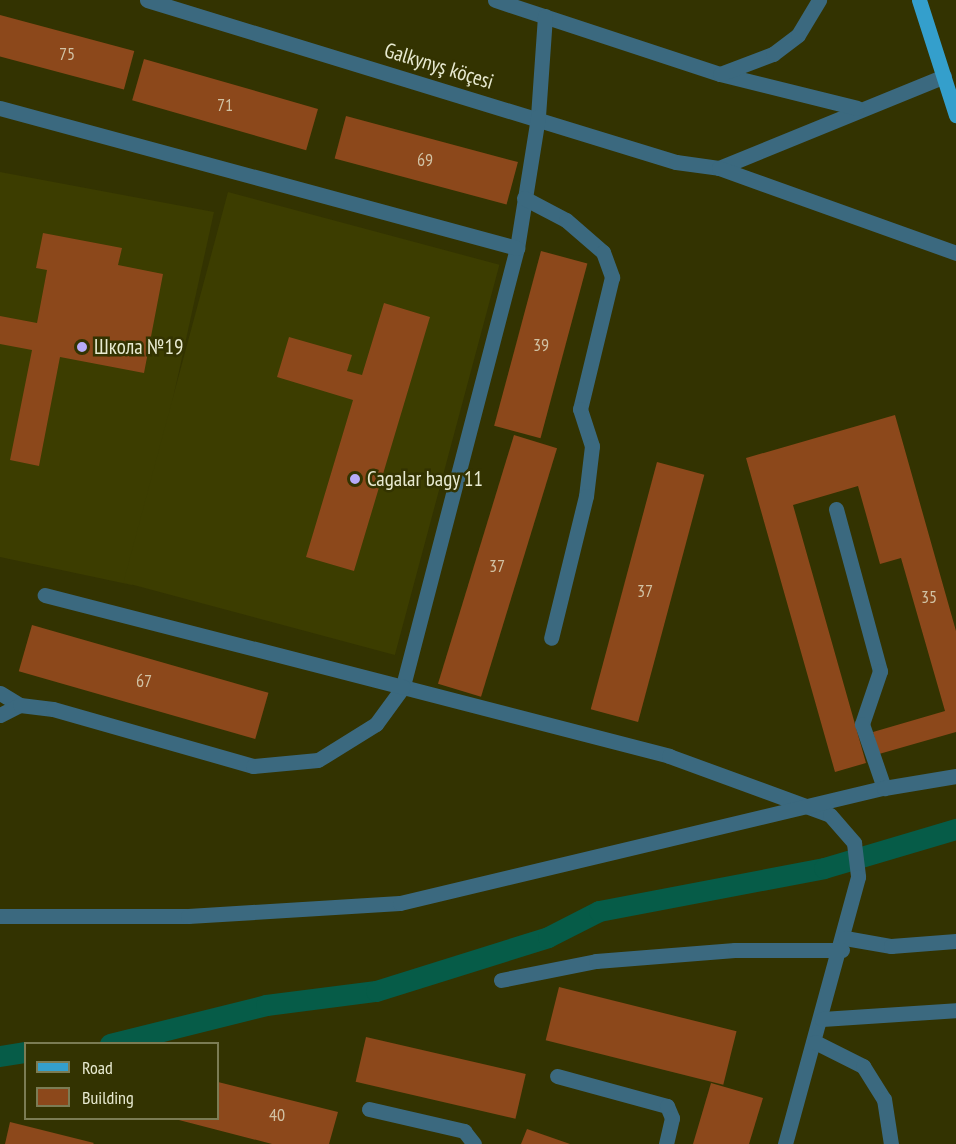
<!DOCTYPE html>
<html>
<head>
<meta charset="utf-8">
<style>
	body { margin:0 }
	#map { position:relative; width:956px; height:1144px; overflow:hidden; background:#333301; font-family:"PT Sans Narrow",sans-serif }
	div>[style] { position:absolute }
	.built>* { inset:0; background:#3c3d00; transform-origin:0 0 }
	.canal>* { height:21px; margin:-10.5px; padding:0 10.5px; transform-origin:10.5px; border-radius:10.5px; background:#065c48 }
	.building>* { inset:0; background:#8c481b; transform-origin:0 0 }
	.minor>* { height:15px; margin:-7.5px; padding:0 7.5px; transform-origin:7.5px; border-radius:7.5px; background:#3b697f }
	.major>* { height:15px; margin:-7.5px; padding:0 7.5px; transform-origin:7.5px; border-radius:7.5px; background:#349fcc }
	.dots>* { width:16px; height:16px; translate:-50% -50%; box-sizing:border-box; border:3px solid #333301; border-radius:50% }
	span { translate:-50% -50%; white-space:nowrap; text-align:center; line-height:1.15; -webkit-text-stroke:5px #333301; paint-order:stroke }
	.number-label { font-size:18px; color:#d1c2a4 }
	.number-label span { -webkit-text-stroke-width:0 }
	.street-label { font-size:21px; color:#e8ead1 }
	.poi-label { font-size:21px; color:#e8ead1 }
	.left { translate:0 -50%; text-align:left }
	.legend { position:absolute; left:24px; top:1042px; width:195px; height:78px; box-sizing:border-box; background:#333301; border:2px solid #7b7c54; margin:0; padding:8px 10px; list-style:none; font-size:18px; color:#e8ead1 }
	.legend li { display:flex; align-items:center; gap:12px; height:30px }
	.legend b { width:30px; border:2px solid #7b7c54 }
</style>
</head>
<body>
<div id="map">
	<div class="built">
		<div style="clip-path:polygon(0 172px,214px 212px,132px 585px,0 557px)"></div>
		<div style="left:228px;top:192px;width:281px;height:404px;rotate:15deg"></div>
	</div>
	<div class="canal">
		<div style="left:110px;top:1044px;width:161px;rotate:-14deg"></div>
		<div style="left:266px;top:1005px;width:111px;rotate:-7.3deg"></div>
		<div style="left:376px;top:991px;width:180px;rotate:-17.4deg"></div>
		<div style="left:548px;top:937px;width:57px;rotate:-27deg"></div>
		<div style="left:599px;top:911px;width:229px;rotate:-10.8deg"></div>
		<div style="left:824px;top:868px;width:138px;rotate:-16.5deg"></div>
		<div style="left:0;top:1056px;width:26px;rotate:-9deg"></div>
	</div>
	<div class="building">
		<div style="left:0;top:15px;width:139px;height:40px;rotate:15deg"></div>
		<div style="left:144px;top:59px;width:181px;height:43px;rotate:16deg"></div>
		<div style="left:346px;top:116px;width:178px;height:44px;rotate:15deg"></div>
		<div style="clip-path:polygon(43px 233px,122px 248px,118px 265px,163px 274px,144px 373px,60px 357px,39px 466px,10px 460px,32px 350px,0 344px,0 316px,37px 323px,47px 270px,36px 268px)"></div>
		<div style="left:541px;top:251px;width:48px;height:181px;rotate:15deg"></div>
		<div style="clip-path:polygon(384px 303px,430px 317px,354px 571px,306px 557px,353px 400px,277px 377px,289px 337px,352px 355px,347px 371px,362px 375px)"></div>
		<div style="clip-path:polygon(895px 415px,956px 631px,956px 732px,879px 754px,873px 732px,945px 711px,901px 558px,880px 564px,858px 486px,793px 505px,866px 763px,835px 772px,746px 458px)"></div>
		<div style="left:514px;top:435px;width:45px;height:260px;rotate:17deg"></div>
		<div style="left:657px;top:462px;width:49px;height:256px;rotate:15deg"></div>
		<div style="left:32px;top:625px;width:246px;height:48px;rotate:16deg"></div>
		<div style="left:559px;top:987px;width:183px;height:55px;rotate:14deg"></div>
		<div style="left:366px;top:1037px;width:164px;height:46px;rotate:13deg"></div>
		<div style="clip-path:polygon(218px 1082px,338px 1112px,329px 1144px,272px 1144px,175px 1119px,218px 1118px)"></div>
		<div style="clip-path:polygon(711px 1083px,763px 1098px,749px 1144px,693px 1144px)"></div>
		<div style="clip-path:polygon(10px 1122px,94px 1143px,93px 1144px,5px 1144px)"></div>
		<div style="clip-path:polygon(527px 1129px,570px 1144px,521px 1144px)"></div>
	</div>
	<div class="minor">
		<div style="left:147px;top:0;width:553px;rotate:17.03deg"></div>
		<div style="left:676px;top:162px;width:43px;rotate:7.9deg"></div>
		<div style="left:719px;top:168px;width:243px;rotate:-22.2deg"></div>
		<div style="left:495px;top:0;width:237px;rotate:18.2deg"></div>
		<div style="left:720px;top:74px;width:141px;rotate:13.9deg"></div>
		<div style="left:545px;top:16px;width:101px;rotate:94deg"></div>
		<div style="left:538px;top:117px;width:133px;rotate:99.1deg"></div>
		<div style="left:517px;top:248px;width:454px;rotate:104.6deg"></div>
		<div style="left:403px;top:687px;width:275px;rotate:14.5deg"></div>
		<div style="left:669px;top:756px;width:171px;rotate:20.1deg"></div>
		<div style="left:830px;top:815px;width:37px;rotate:49deg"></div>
		<div style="left:854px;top:843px;width:34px;rotate:83deg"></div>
		<div style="left:858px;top:877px;width:277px;rotate:105.3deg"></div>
		<div style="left:720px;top:74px;width:57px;rotate:-20.7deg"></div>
		<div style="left:773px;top:54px;width:31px;rotate:-37deg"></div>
		<div style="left:798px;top:35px;width:41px;rotate:-59deg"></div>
		<div style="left:0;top:108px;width:536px;rotate:15.15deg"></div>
		<div style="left:719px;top:168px;width:252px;rotate:19.7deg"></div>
		<div style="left:524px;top:198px;width:47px;rotate:27.6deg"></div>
		<div style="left:566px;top:220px;width:49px;rotate:40.9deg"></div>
		<div style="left:603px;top:252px;width:27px;rotate:70deg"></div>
		<div style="left:612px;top:277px;width:136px;rotate:103.6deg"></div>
		<div style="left:580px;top:409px;width:39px;rotate:72deg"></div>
		<div style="left:592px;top:446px;width:50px;rotate:96.8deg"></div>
		<div style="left:586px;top:496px;width:146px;rotate:103.8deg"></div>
		<div style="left:836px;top:509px;width:168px;rotate:74.8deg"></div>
		<div style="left:880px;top:671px;width:56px;rotate:108.8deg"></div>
		<div style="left:862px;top:724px;width:68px;rotate:71deg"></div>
		<div style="left:0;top:693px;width:23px;rotate:31deg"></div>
		<div style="left:0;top:715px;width:22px;rotate:-27deg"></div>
		<div style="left:20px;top:705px;width:33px;rotate:7deg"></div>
		<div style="left:53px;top:709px;width:208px;rotate:15.9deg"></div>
		<div style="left:253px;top:766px;width:65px;rotate:-5.3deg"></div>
		<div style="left:318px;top:760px;width:68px;rotate:-31.8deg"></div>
		<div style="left:376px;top:724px;width:46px;rotate:-53.9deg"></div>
		<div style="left:403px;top:687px;width:370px;rotate:-165.6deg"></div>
		<div style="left:0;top:916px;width:188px"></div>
		<div style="left:188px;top:916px;width:212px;rotate:-3.5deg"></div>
		<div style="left:400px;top:903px;width:497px;rotate:-13.4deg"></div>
		<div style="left:884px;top:788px;width:73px;rotate:-9.5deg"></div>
		<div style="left:845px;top:938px;width:47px;rotate:9.9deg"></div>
		<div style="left:891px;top:946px;width:65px;rotate:-4.4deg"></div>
		<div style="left:501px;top:980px;width:97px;rotate:-11.3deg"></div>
		<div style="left:596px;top:961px;width:139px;rotate:-4.5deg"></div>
		<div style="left:735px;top:950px;width:107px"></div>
		<div style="left:822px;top:1019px;width:134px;rotate:-3.8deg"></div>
		<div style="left:815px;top:1042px;width:54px;rotate:26.6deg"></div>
		<div style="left:863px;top:1066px;width:39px;rotate:58deg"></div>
		<div style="left:884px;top:1099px;width:46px;rotate:81.2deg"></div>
		<div style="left:557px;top:1076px;width:114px;rotate:15.3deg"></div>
		<div style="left:667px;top:1106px;width:13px;rotate:67deg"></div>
		<div style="left:672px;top:1118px;width:27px;rotate:103deg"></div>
		<div style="left:369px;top:1109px;width:98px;rotate:13deg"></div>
		<div style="left:464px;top:1131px;width:16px;rotate:52deg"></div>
	</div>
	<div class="major">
		<div style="left:919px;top:0;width:121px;rotate:72.2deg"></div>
	</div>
	<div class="dots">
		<div style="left:82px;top:347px;background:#b7abf8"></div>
		<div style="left:355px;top:479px;background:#b7abf8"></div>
	</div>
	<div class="number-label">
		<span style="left:67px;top:54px">75</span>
		<span style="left:225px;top:105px">71</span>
		<span style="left:425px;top:160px">69</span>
		<span style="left:541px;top:345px">39</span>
		<span style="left:497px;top:566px">37</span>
		<span style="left:645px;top:591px">37</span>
		<span style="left:929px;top:597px">35</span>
		<span style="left:144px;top:681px">67</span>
		<span style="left:277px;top:1115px">40</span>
	</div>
	<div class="street-label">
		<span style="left:439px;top:66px;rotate:17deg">Galkynyş köçesi</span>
	</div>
	<div class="poi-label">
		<span class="left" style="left:94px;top:347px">Школа №19</span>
		<span class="left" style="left:367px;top:479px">Cagalar bagy 11</span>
	</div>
	<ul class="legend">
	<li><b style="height:8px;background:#349fcc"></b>Road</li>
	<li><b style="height:16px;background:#8c481b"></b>Building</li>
	</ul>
</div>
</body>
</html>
